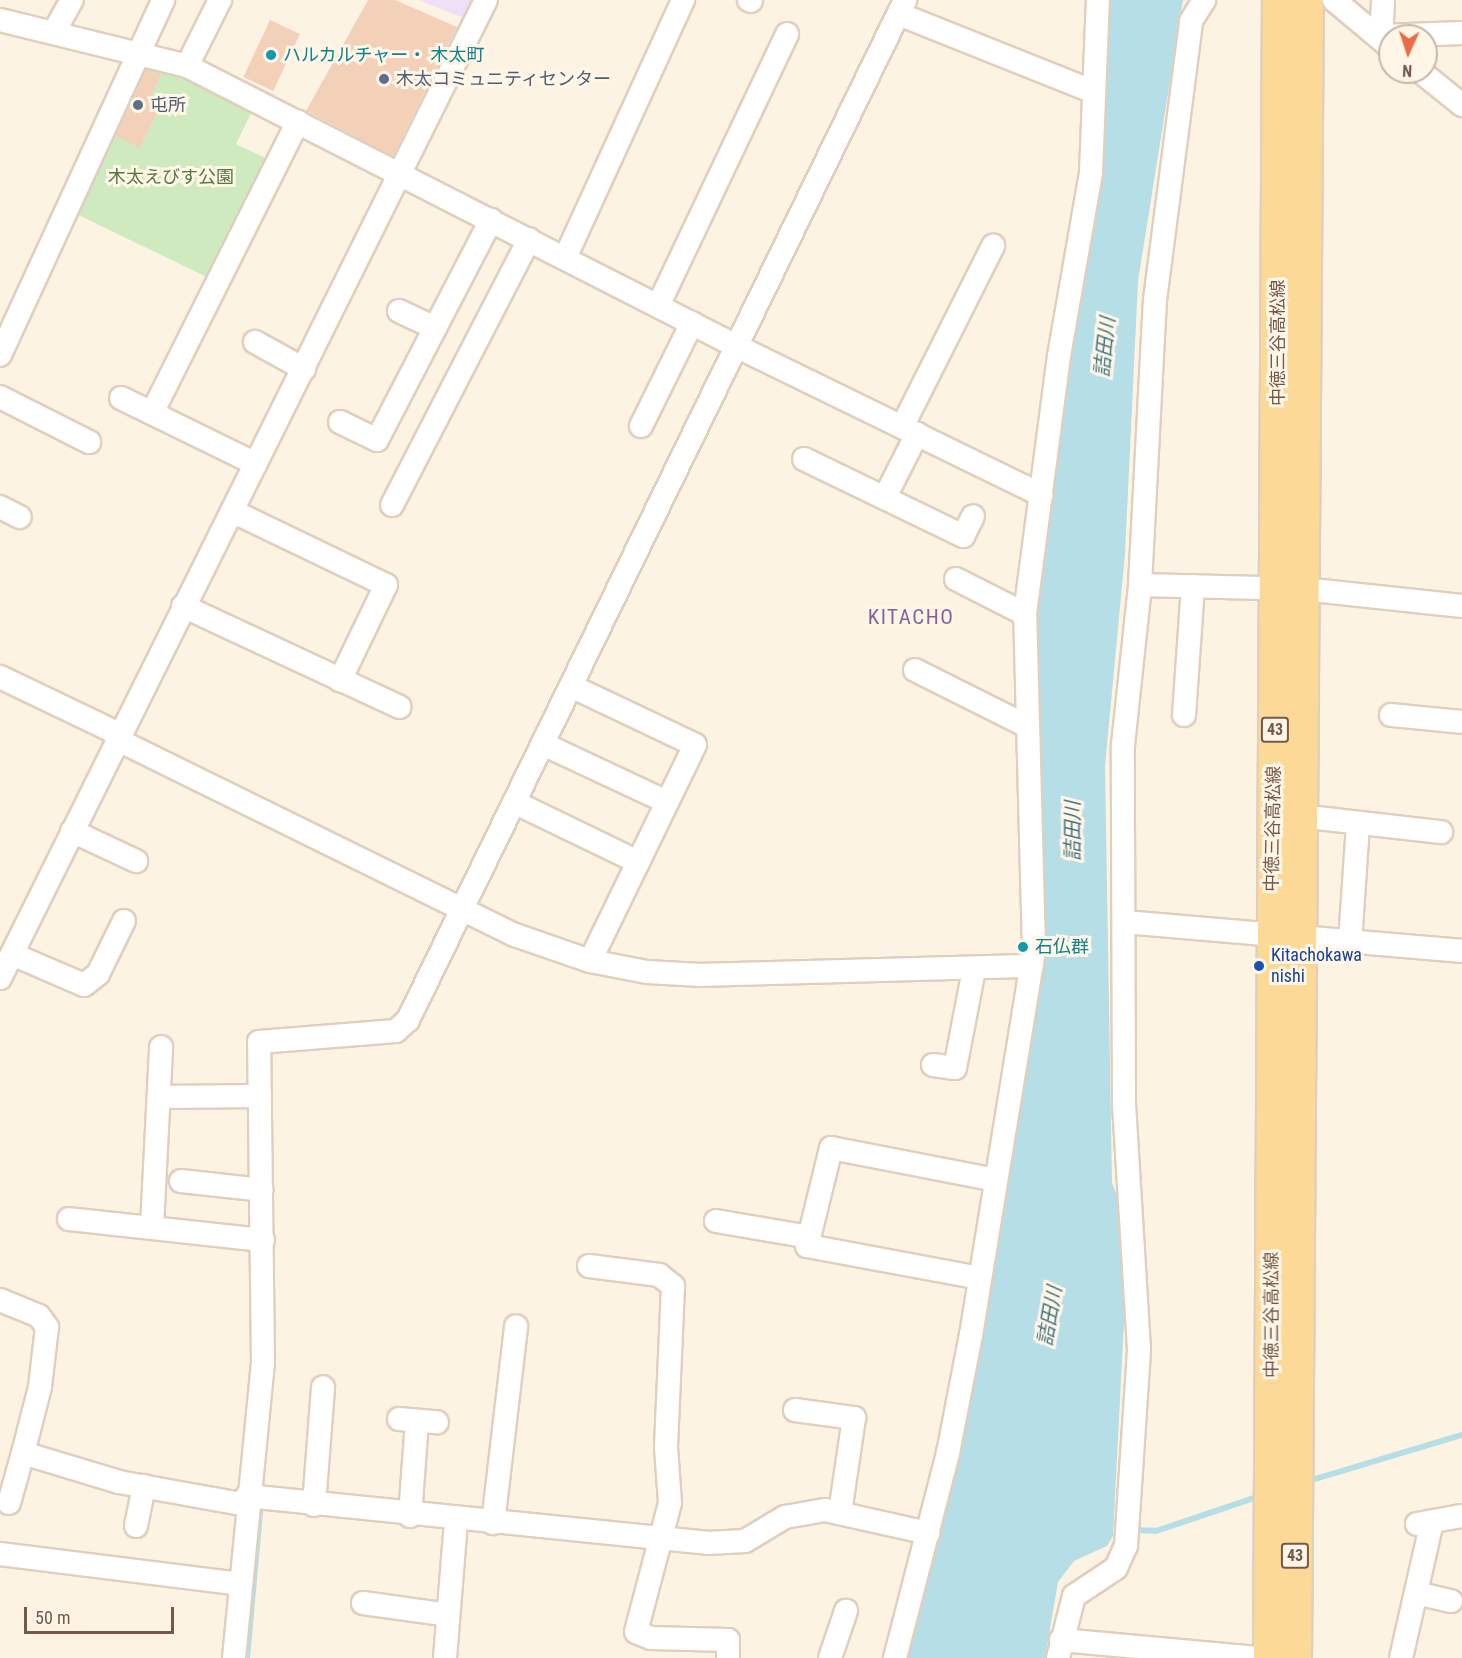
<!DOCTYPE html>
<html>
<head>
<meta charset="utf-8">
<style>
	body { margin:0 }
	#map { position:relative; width:1462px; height:1658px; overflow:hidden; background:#fdf3e2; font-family:"Roboto Condensed","Noto Sans JP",sans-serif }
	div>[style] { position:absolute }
	.education>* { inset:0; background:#f0dff9 }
	.green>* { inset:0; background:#d0eac0 }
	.water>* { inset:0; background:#b6dee6 }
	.stream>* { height:6px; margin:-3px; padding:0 3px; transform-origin:3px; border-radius:3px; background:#b6dee6 }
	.building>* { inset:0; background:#f3d1b9; transform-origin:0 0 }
	.roads { filter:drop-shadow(2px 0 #e1cfbd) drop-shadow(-2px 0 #e1cfbd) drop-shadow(0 2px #e1cfbd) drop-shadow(0 -2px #e1cfbd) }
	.street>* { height:22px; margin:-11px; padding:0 11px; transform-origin:11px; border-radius:11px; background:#fff }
	.primary>* { height:33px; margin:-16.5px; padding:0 16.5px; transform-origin:16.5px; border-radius:16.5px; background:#fdd998 }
	.dots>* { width:16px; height:16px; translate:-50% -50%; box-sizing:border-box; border:3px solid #fff6e8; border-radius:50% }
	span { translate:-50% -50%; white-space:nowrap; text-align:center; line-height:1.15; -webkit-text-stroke:6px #fff6e8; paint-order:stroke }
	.shield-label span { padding:2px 4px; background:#fff6e8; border:2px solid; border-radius:4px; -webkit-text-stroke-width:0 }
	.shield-label { font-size:16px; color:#745848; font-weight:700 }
	.culture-label { font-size:18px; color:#0d838f }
	.left { translate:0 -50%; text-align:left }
	.service-label { font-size:18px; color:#4e5e75 }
	.park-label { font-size:18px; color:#507a40 }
	.street-label { font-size:18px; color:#745848 }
	.transit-label { font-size:18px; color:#164399 }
	.water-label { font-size:20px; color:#3f7582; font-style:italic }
	.quarter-label { font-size:21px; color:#876398; letter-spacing:1.5px }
	.north { position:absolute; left:1378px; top:24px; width:60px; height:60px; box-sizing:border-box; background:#fff6e8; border:2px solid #c7b7a8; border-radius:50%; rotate:183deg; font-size:16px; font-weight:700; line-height:24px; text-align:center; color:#745848 }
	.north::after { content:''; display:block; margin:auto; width:21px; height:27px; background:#ea6c44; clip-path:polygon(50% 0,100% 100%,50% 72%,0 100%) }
	.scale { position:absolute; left:24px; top:1607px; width:150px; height:27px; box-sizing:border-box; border:3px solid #745848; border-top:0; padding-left:8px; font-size:18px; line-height:21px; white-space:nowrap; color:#745848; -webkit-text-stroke:4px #fff6e8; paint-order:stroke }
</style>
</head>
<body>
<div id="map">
	<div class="education">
		<div style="clip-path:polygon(419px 0,478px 0,468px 20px)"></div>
	</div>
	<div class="green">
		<div style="clip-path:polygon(144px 60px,253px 109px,236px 144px,274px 162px,215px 281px,72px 212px)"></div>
	</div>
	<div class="water">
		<div style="clip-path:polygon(1105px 0,1183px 0,1138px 281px,1125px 554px,1105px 766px,1112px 1183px,1129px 1225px,1113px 1536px,1107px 1546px,1074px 1561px,1058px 1582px,1045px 1658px,903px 1658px,1039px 953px,1032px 614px)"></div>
	</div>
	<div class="stream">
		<div style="left:1305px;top:1482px;width:164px;rotate:-16.7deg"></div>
		<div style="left:1132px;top:1530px;width:24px;rotate:2deg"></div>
		<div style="left:1156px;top:1531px;width:110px;rotate:-18.6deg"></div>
		<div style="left:247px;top:1658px;width:157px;rotate:-84.9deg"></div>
	</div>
	<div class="building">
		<div style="clip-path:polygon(368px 0,395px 0,457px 27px,393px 156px,306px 111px)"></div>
		<div style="left:270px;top:20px;width:33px;height:63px;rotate:25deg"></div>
		<div style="clip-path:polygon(146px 70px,161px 74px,148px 102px,159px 107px,140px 148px,115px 136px)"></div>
	</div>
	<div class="roads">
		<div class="street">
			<div style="left:749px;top:0;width:2px;rotate:27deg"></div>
			<div style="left:1334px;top:0;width:73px;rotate:40deg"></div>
			<div style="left:899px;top:14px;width:210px;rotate:21.8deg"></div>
			<div style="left:0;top:20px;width:193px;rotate:13.8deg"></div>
			<div style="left:187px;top:66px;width:616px;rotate:27.02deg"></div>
			<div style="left:736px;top:346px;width:340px;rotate:26deg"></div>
			<div style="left:54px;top:32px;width:37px;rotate:-61deg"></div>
			<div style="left:1381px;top:36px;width:81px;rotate:-2.1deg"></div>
			<div style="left:1381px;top:39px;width:39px;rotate:-87deg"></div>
			<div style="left:187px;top:66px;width:74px;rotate:-63.4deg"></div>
			<div style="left:1421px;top:72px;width:53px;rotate:38.8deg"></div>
			<div style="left:565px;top:258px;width:284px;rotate:-65.4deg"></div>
			<div style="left:658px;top:306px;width:301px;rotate:-64.6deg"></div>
			<div style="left:399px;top:311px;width:40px;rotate:25deg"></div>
			<div style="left:255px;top:342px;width:56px;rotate:28.9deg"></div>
			<div style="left:0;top:355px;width:391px;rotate:-65.3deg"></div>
			<div style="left:0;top:397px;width:100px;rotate:26.8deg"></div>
			<div style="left:121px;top:398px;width:150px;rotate:26.1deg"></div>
			<div style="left:152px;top:413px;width:326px;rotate:-63.4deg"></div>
			<div style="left:340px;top:422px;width:41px;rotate:25.9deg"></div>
			<div style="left:377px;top:440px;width:248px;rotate:-62.6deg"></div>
			<div style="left:641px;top:426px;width:115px;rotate:-63.7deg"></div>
			<div style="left:902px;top:427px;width:203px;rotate:-63.3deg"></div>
			<div style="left:804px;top:459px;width:177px;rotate:25.8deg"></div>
			<div style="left:963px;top:536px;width:22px;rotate:-63deg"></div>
			<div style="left:885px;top:497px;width:71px;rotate:-63.1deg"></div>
			<div style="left:392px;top:505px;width:299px;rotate:-62.7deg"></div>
			<div style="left:0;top:507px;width:22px;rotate:27deg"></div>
			<div style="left:232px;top:511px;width:171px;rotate:25.7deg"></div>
			<div style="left:386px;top:585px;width:106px;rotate:115.8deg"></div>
			<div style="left:956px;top:579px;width:77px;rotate:26.9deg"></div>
			<div style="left:1140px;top:585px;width:163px;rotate:1.4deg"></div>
			<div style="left:1303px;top:589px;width:160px;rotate:6.1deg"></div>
			<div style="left:183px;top:606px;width:239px;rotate:25deg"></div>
			<div style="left:915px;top:670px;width:125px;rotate:26.6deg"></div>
			<div style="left:0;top:677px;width:132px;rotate:25.6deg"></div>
			<div style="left:571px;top:686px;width:137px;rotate:25.4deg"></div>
			<div style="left:695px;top:745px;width:240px;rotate:115.9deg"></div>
			<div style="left:1184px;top:715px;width:129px;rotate:-86deg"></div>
			<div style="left:1391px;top:715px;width:71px;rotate:5.6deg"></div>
			<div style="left:116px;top:739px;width:445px;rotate:26.2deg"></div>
			<div style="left:515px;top:935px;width:79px;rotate:19.1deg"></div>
			<div style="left:590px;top:961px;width:58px;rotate:10.9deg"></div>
			<div style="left:647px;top:972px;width:54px;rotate:3.2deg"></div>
			<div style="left:701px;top:975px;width:331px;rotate:-1.6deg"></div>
			<div style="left:543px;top:744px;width:137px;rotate:25.1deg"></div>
			<div style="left:514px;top:802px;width:138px;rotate:25.8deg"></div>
			<div style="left:1300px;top:816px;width:142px;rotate:6.5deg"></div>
			<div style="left:72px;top:831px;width:71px;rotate:25.1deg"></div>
			<div style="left:1124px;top:922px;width:339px;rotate:4.9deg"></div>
			<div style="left:1350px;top:942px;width:117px;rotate:-86.1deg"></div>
			<div style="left:12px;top:954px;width:78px;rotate:23.3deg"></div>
			<div style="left:84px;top:985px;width:18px;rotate:-38deg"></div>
			<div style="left:98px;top:974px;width:59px;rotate:-63.9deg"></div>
			<div style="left:0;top:978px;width:1092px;rotate:-63.58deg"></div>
			<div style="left:933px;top:1065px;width:22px;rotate:8deg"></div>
			<div style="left:955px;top:1068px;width:101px;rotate:-79.1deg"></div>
			<div style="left:159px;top:1097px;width:101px;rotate:-0.6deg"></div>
			<div style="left:181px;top:1181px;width:81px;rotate:6.3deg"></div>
			<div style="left:69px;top:1219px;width:195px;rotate:6.2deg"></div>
			<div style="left:716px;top:1221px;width:95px;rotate:9.7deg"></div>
			<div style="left:152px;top:1227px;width:180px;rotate:-87.1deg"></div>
			<div style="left:589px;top:1266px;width:71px;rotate:7.3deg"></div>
			<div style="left:659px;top:1275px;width:18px;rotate:38deg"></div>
			<div style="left:673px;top:1286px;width:161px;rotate:92.5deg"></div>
			<div style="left:666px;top:1447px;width:56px;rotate:85.9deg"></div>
			<div style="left:670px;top:1503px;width:133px;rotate:104.8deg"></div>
			<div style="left:636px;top:1632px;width:16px;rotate:22deg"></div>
			<div style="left:651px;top:1638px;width:77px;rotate:1.5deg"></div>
			<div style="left:728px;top:1640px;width:18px;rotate:90deg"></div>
			<div style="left:980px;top:1278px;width:176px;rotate:-169.5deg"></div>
			<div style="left:807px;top:1246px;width:101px;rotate:-76.2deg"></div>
			<div style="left:831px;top:1148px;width:168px;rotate:11deg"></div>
			<div style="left:0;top:1300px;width:42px;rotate:22.3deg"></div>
			<div style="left:39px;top:1316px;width:14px;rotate:54deg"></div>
			<div style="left:47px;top:1327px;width:60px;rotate:96.7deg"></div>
			<div style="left:40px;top:1387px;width:68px;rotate:104.4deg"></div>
			<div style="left:795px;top:1410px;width:60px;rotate:7.7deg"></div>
			<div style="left:854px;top:1418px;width:96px;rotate:98.4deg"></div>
			<div style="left:399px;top:1419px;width:38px;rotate:5deg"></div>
			<div style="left:247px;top:1496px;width:462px;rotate:5.8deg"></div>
			<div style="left:707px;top:1543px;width:38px;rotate:-3deg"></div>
			<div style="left:745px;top:1541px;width:47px;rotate:-31deg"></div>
			<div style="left:785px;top:1517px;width:41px;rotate:-9.9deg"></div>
			<div style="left:825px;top:1510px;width:106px;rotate:12.6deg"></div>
			<div style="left:9px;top:1503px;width:52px;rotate:-74.4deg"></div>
			<div style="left:23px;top:1453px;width:100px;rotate:16.8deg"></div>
			<div style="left:119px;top:1482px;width:130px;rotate:10.2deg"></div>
			<div style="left:314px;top:1505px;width:118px;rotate:-85.6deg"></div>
			<div style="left:410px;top:1516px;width:95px;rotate:-85.8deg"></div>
			<div style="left:493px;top:1523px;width:198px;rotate:-83.3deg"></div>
			<div style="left:1417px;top:1524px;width:46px;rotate:-10.1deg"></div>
			<div style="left:136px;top:1526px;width:41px;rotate:-78.7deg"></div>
			<div style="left:0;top:1554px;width:242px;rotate:7.1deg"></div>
			<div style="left:1416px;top:1593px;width:36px;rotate:13deg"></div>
			<div style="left:363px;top:1603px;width:86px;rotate:8deg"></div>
			<div style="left:1061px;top:1640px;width:197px;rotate:5.2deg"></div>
			<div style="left:234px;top:1658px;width:298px;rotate:-84.4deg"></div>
			<div style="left:263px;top:1361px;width:319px;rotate:-90.7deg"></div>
			<div style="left:259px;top:1042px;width:137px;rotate:-4.6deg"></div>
			<div style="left:396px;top:1031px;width:16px;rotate:-43deg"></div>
			<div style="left:408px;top:1020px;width:1135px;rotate:-64.02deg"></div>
			<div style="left:445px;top:1658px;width:138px;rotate:-85.4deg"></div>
			<div style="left:830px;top:1658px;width:50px;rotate:-71.2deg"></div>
			<div style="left:895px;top:1658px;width:212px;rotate:-75.5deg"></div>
			<div style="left:948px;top:1453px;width:120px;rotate:-79deg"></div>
			<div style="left:971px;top:1335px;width:389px;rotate:-80.7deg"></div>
			<div style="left:1034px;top:951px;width:337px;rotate:-91.5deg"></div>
			<div style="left:1025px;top:614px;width:260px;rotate:-82.5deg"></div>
			<div style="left:1059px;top:356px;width:187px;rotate:-80.1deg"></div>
			<div style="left:1091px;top:172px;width:172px;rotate:-87.7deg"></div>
			<div style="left:1058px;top:1658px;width:64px;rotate:-75.5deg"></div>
			<div style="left:1074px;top:1596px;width:50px;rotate:-33.7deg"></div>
			<div style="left:1116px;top:1568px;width:24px;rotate:-66deg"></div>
			<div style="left:1126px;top:1546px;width:197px;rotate:-86.2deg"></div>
			<div style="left:1139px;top:1349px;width:247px;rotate:-93.5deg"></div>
			<div style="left:1124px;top:1102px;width:357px;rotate:-90.2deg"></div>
			<div style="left:1123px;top:745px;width:161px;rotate:-83.9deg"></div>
			<div style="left:1140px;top:585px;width:285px;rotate:-87deg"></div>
			<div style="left:1155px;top:300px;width:281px;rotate:-82.6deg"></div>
			<div style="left:1191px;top:21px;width:25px;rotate:-58deg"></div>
			<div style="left:1401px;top:1658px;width:139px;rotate:-77.2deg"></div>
		</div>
		<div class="primary">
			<div style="left:1270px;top:1658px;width:1658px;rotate:-89.69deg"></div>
			<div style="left:1294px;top:1658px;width:1658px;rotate:-89.59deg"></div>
		</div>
	</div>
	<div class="dots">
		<div style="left:271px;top:55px;background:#0f9aa8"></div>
		<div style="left:384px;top:79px;background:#5c6f8a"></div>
		<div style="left:138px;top:105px;background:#5c6f8a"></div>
		<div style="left:1023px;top:947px;background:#0f9aa8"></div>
		<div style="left:1259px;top:966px;background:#1a4fb4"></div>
	</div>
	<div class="shield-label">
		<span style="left:1275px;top:730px">43</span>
		<span style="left:1295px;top:1556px">43</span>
	</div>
	<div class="culture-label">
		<span class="left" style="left:283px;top:55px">ハルカルチャー・ 木太町</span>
		<span class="left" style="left:1035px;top:947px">石仏群</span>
	</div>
	<div class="service-label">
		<span class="left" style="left:396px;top:79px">木太コミュニティセンター</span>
		<span class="left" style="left:150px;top:105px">屯所</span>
	</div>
	<div class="park-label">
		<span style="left:171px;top:177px">木太えびす公園</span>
	</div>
	<div class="street-label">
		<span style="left:1278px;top:343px;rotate:-90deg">中徳三谷高松線</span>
		<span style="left:1273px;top:829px;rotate:-89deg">中徳三谷高松線</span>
		<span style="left:1272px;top:1315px;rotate:-90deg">中徳三谷高松線</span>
	</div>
	<div class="transit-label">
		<span class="left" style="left:1271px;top:966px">Kitachokawa<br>nishi</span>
	</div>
	<div class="water-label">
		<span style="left:1105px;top:347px;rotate:-84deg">詰田川</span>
		<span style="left:1073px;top:831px;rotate:-90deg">詰田川</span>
		<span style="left:1050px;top:1316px;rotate:-80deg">詰田川</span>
	</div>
	<div class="quarter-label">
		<span style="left:911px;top:617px">KITACHO</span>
	</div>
	<div class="north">N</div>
	<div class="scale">50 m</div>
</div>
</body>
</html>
